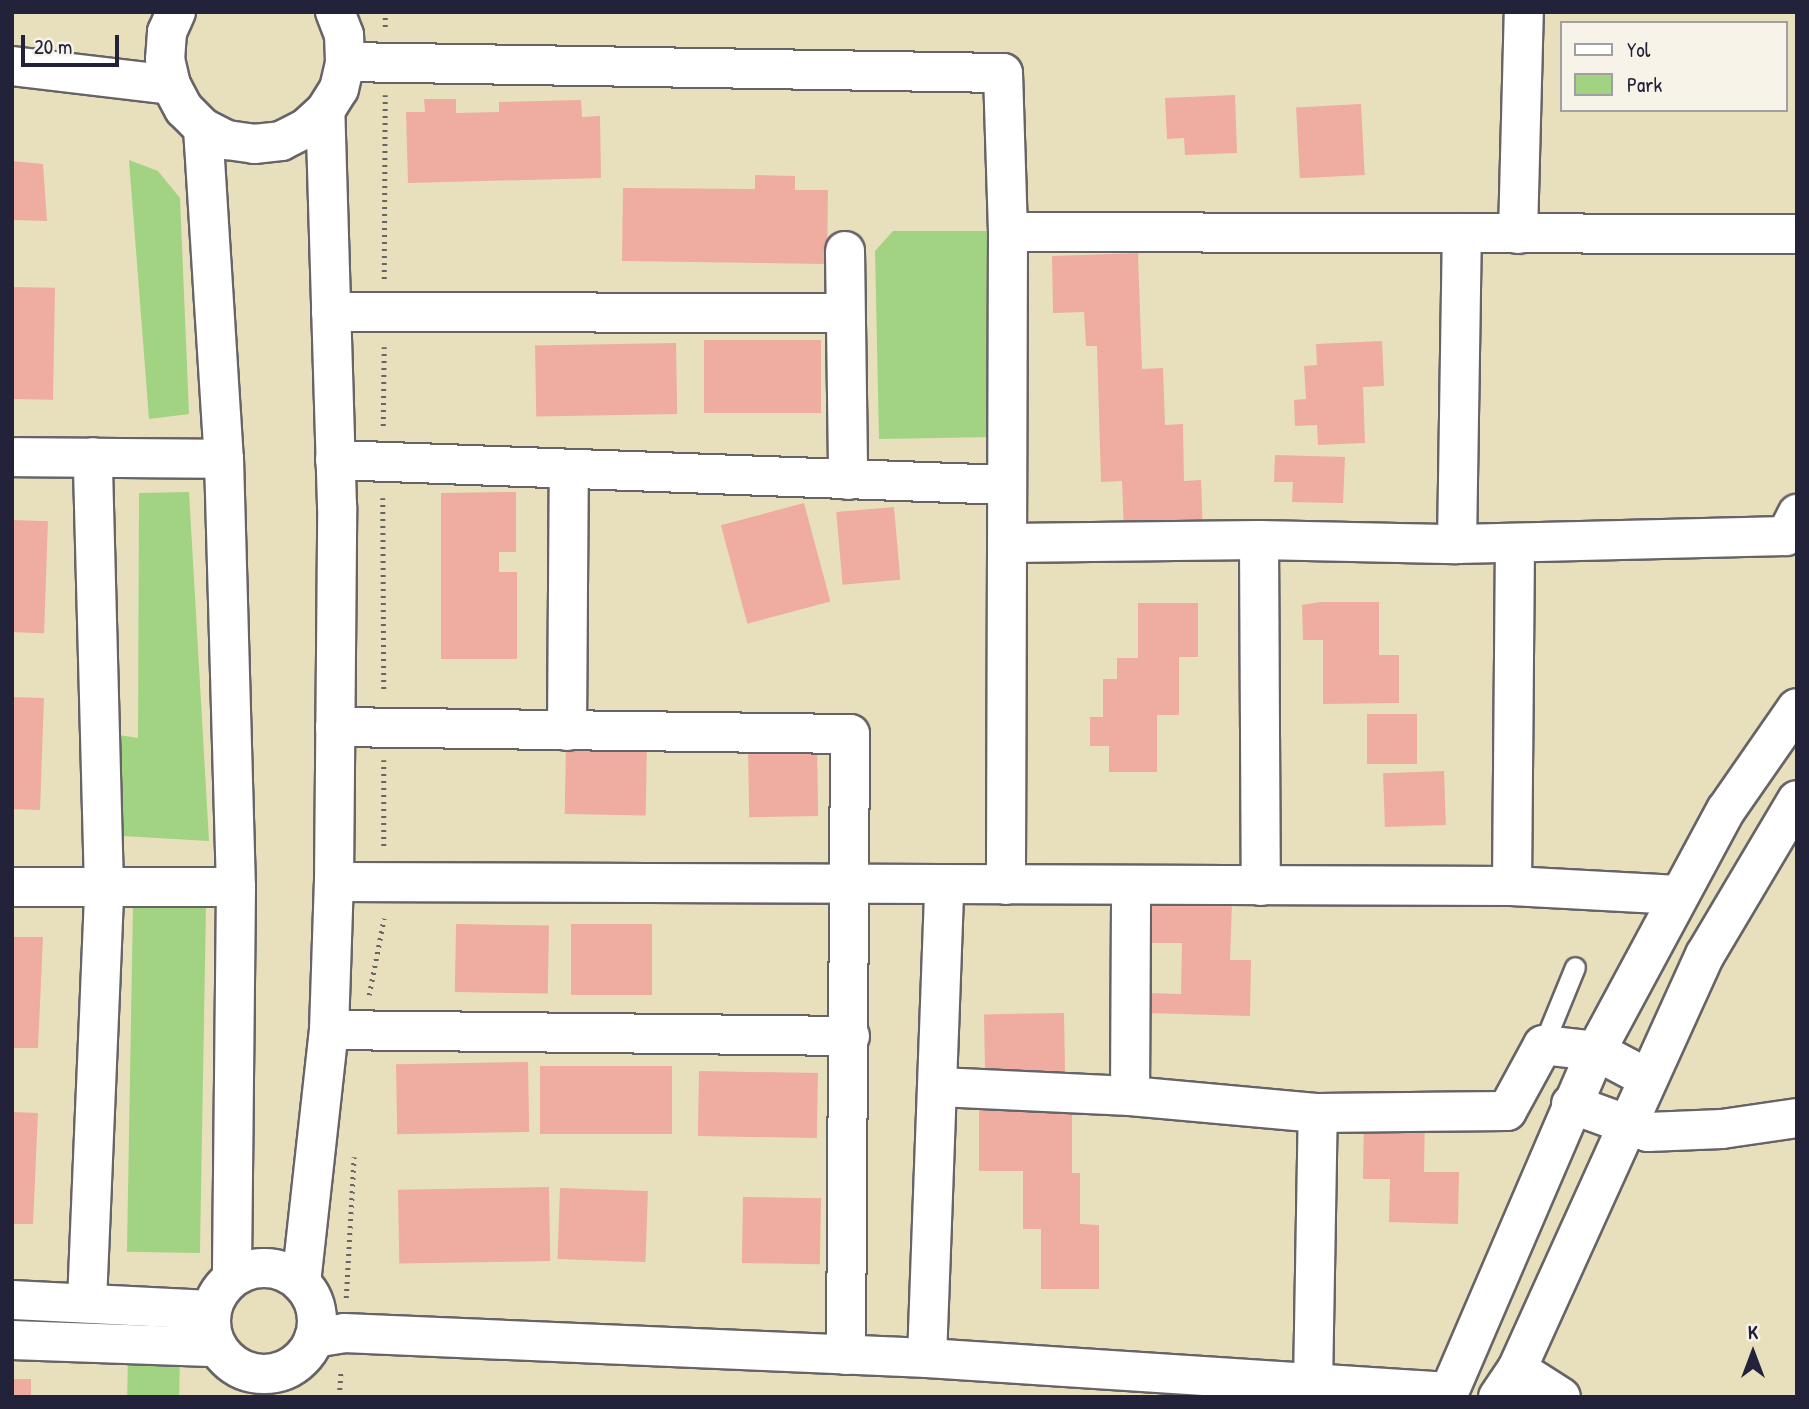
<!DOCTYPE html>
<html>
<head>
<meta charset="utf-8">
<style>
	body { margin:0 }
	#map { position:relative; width:1809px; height:1409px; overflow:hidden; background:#e8e0bc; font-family:"Patrick Hand",sans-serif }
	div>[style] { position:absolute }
	.green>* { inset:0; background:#a1d383; transform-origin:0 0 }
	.building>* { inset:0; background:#efaca0; transform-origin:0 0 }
	.path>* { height:4.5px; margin-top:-2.25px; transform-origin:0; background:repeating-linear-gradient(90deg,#676468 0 2px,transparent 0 7px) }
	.roads { filter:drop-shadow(2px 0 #676468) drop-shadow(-2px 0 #676468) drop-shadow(0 2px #676468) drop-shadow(0 -2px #676468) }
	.service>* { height:19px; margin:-9.5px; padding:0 9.5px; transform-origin:9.5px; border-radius:9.5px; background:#fff }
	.minor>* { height:38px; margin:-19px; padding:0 19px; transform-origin:19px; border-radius:19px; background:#fff }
	.tertiary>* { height:38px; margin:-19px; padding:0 19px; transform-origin:19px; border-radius:19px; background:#fff }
	.tertiary>.ring { margin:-19px; padding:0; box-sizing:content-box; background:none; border:38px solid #fff; border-radius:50% }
	span { translate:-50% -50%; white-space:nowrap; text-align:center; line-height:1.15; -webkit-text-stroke:6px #f7f3e8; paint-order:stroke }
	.frame { position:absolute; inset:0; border:14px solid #22223b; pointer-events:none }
	.legend { position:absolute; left:1560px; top:21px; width:228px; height:91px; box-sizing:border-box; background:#f7f3e8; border:2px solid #a29fa3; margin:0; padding:9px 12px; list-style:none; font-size:21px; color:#22223b }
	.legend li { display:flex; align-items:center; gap:14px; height:35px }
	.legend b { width:35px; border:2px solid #a29fa3 }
	.north { position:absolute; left:1718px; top:1318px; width:70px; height:70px; -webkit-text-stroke:5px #f7f3e8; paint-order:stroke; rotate:0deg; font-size:19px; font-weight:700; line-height:28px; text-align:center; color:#22223b }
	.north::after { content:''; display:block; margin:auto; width:24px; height:32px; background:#22223b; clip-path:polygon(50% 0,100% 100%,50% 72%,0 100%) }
	.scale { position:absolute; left:21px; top:35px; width:98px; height:32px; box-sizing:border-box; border:4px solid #22223b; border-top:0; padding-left:9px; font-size:21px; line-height:24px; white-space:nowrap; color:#22223b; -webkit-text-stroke:5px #f7f3e8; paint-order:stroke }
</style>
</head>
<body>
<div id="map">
	<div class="green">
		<div style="clip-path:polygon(129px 160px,158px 171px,180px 198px,189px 414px,149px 419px)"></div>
		<div style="clip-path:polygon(893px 231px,1001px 231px,997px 437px,879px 439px,875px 251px)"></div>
		<div style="clip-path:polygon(189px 492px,209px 841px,122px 836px,119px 735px,138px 738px,139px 493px)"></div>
		<div style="left:206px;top:906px;width:347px;height:73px;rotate:91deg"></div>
		<div style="left:180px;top:1351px;width:46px;height:52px;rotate:91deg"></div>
	</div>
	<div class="building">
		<div style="clip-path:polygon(1235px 95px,1237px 153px,1185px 155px,1184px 138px,1167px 139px,1165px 98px)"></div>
		<div style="clip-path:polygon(424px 99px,456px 99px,456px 113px,499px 112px,499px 102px,581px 100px,582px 117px,600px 116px,601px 178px,408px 183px,406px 112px,425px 112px)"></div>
		<div style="left:1361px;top:104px;width:71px;height:65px;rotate:87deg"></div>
		<div style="clip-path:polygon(12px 161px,43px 164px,47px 221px,12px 220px)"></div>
		<div style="clip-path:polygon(755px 175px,795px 176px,795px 190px,828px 190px,827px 264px,622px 261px,623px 188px,755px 189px)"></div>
		<div style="clip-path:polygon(1138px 253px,1142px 369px,1163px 368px,1165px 425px,1183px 424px,1184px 481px,1201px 480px,1203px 534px,1124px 533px,1122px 481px,1101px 482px,1097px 346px,1086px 346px,1084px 312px,1053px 313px,1052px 256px)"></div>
		<div style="left:12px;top:287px;width:43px;height:112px;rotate:1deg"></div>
		<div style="left:704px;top:340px;width:117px;height:73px"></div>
		<div style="clip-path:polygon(1382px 341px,1384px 386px,1363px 387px,1365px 443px,1318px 445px,1317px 425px,1295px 426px,1294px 400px,1306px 399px,1304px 366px,1317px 365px,1316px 344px)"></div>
		<div style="left:676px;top:343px;width:71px;height:141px;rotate:89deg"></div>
		<div style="clip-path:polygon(1275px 455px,1345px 457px,1343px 503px,1292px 502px,1293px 482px,1274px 482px)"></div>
		<div style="clip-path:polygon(516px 492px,516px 552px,499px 552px,499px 572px,517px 572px,517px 659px,441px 659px,441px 493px)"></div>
		<div style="left:804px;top:503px;width:102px;height:86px;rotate:75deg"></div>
		<div style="left:894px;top:507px;width:73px;height:58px;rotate:85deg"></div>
		<div style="left:12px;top:520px;width:36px;height:112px;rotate:2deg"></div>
		<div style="clip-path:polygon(1320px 602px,1379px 602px,1379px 655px,1399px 655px,1399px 703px,1323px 704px,1323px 640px,1303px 640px,1302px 605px)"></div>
		<div style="clip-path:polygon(1138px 603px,1198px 603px,1198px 657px,1179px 657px,1179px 715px,1157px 715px,1157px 772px,1109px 772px,1109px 746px,1090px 746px,1090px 717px,1103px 717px,1103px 679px,1117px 679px,1117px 658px,1138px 658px)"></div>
		<div style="left:12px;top:697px;width:32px;height:112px;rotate:2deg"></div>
		<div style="left:1367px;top:714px;width:50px;height:50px"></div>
		<div style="left:566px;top:740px;width:81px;height:74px;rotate:1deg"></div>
		<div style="left:817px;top:746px;width:70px;height:69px;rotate:89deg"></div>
		<div style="left:1444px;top:771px;width:54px;height:61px;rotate:88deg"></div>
		<div style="clip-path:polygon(1149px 901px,1232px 903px,1230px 960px,1251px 960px,1250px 1016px,1145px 1013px,1145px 993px,1181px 994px,1182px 943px,1147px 943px)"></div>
		<div style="left:456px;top:924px;width:93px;height:68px;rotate:1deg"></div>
		<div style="left:652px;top:924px;width:71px;height:81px;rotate:90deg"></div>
		<div style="clip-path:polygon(12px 937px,43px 937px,38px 1048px,12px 1048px)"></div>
		<div style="left:1064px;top:1013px;width:63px;height:80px;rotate:89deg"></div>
		<div style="left:528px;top:1062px;width:70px;height:132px;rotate:89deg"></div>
		<div style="left:672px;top:1066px;width:68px;height:132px;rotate:90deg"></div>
		<div style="left:699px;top:1071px;width:119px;height:65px;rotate:1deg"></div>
		<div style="clip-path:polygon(979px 1110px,1072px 1111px,1072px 1173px,1080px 1173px,1080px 1224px,1099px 1225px,1099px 1289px,1041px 1289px,1041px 1229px,1023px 1229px,1023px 1171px,979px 1171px)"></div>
		<div style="clip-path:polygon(12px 1112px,38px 1113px,33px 1224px,12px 1224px)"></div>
		<div style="clip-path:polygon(1364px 1114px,1425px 1114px,1424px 1172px,1459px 1172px,1458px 1224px,1389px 1222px,1390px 1179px,1363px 1179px)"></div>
		<div style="left:549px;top:1187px;width:74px;height:151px;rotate:89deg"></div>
		<div style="left:560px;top:1188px;width:88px;height:71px;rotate:2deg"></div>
		<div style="left:743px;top:1197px;width:78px;height:66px;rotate:1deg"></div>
		<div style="left:12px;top:1379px;width:19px;height:18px"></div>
	</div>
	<div class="path">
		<div style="left:385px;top:27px;width:15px;rotate:-90deg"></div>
		<div style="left:384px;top:279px;width:184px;rotate:-89.7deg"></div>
		<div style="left:383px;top:426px;width:79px;rotate:-89.3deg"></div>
		<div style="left:383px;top:498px;width:194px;rotate:89.7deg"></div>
		<div style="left:384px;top:760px;width:86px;rotate:90deg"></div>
		<div style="left:369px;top:995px;width:78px;rotate:-79deg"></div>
		<div style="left:346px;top:1298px;width:141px;rotate:-86.8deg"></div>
		<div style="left:339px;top:1397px;width:27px;rotate:-86deg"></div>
	</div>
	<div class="roads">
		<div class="service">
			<div style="left:1543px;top:1045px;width:84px;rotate:-67.7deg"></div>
		</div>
		<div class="minor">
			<div style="left:345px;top:62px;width:658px;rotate:0.96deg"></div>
			<div style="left:1003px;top:73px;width:159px;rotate:88.2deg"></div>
			<div style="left:1008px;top:232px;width:653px;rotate:90.18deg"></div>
			<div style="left:1008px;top:232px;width:789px;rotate:0.15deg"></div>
			<div style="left:1518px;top:234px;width:222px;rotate:-88.5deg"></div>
			<div style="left:845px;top:251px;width:229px;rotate:89.2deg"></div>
			<div style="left:331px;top:312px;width:514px;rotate:0.11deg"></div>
			<div style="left:12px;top:457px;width:212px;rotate:0.5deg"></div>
			<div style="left:335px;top:460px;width:671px;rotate:2.13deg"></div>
			<div style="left:1259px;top:540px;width:346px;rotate:89.7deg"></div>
			<div style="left:1008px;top:543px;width:251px;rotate:-0.7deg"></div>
			<div style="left:1259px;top:540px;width:198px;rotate:1.2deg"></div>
			<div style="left:1457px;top:544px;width:329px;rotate:-1.4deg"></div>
			<div style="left:1786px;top:536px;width:25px;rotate:-63deg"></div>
			<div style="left:1457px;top:544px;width:311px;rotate:-89.1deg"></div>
			<div style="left:335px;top:727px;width:515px;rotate:0.78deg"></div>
			<div style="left:850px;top:734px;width:621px;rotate:90.37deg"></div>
			<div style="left:567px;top:731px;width:262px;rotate:-89.6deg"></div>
			<div style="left:334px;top:882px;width:1178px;rotate:0.19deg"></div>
			<div style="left:1512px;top:886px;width:166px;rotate:3.1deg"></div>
			<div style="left:1512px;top:886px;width:343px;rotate:-89.5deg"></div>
			<div style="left:12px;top:887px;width:224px"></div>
			<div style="left:329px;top:1030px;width:521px;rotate:0.66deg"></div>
			<div style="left:939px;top:1087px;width:191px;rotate:2.7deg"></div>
			<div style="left:1130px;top:1096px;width:189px;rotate:5.2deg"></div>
			<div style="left:1318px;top:1113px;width:189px;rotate:-0.6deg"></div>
			<div style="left:1507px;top:1111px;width:75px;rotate:-61.4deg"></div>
			<div style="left:1543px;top:1045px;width:53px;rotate:6.5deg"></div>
			<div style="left:1596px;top:1051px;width:58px;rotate:27.9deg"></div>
			<div style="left:1130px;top:1096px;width:210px;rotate:-89.7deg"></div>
			<div style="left:1571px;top:1104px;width:82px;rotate:20deg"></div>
			<div style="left:1648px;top:1132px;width:74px;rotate:-2.3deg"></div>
			<div style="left:1722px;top:1129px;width:76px;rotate:-8.3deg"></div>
			<div style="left:12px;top:1300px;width:199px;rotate:2.9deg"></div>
			<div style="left:87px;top:1302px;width:414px;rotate:-87.6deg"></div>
			<div style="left:104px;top:888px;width:431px;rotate:-91.5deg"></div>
			<div style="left:314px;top:1338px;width:30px;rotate:-9deg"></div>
			<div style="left:344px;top:1333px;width:584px;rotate:2.46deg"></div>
			<div style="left:927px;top:1358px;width:522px;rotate:3.73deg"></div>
			<div style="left:12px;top:1340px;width:205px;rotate:2deg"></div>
			<div style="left:927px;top:1358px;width:472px;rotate:-87.9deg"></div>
			<div style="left:1517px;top:1369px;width:52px;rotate:32.5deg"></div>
			<div style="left:1313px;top:1386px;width:273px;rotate:-89deg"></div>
			<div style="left:1447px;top:1397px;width:377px;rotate:-66.7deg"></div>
			<div style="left:1596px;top:1051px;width:274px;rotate:-61.7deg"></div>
			<div style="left:1726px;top:810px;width:124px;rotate:-55.2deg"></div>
			<div style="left:1498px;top:1397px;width:34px;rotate:-56deg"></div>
			<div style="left:1517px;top:1369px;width:455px;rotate:-65.6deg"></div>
			<div style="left:1705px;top:955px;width:180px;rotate:-59.3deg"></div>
		</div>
		<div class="tertiary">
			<div style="left:176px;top:12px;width:22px;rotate:114deg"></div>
			<div style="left:167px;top:32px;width:27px;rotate:94deg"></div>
			<div style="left:165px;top:59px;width:27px;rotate:77deg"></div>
			<div style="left:171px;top:85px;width:27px;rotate:62deg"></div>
			<div style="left:184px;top:109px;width:27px;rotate:45deg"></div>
			<div style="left:203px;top:128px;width:27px;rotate:27deg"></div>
			<div style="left:227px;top:140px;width:27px;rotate:8deg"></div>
			<div style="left:254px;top:144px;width:27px;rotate:-6deg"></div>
			<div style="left:281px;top:141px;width:27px;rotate:-27deg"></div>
			<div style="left:305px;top:129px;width:27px;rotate:-42deg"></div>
			<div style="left:325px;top:111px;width:26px;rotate:-58deg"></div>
			<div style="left:339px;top:89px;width:28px;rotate:-77deg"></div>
			<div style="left:345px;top:62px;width:27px;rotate:-92deg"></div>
			<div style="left:344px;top:35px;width:25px;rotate:-111deg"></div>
			<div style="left:12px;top:66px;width:160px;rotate:6.8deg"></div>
			<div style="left:203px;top:128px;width:332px;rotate:86.4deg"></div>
			<div style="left:224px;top:459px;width:428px;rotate:88.4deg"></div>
			<div style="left:236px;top:887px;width:390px;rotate:90.6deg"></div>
			<div class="ring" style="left:211px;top:1268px;width:68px;height:68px"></div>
			<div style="left:301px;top:1283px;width:255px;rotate:-83.7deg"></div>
			<div style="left:329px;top:1030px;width:148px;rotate:-88.1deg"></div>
			<div style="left:334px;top:882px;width:376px;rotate:-89.5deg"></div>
			<div style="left:337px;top:506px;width:395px;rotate:-91.7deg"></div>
		</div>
	</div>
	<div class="frame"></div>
	<ul class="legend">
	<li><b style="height:9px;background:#fff"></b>Yol</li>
	<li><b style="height:19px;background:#a1d383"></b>Park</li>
	</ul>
	<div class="north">K</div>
	<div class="scale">20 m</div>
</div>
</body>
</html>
